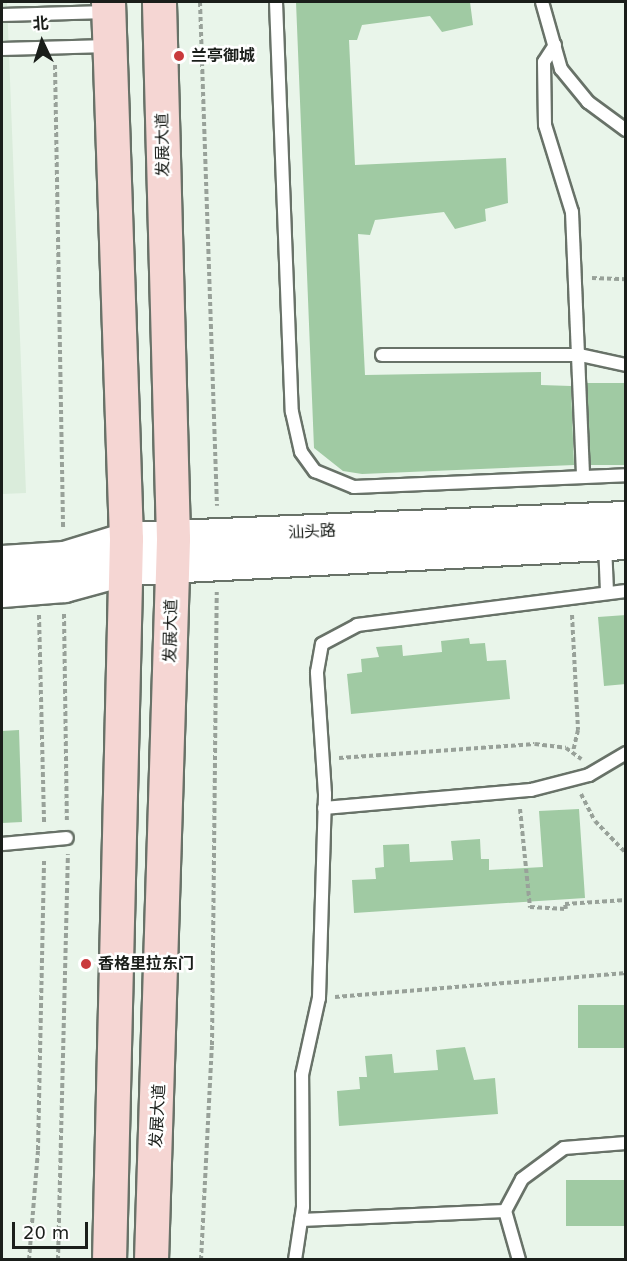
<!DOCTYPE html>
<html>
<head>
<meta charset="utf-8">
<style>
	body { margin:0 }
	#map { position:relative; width:627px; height:1261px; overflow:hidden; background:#e9f5ea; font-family:"DejaVu Sans","Noto Sans SC",sans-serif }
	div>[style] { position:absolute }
	.built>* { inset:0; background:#daecdb }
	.building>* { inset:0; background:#a0caa3; transform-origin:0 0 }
	.path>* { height:4px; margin-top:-2px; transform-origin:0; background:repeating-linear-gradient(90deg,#98a199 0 4.5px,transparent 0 7.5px) }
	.roads { filter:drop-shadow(2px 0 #687268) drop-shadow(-2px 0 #687268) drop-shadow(0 2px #687268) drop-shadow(0 -2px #687268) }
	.lane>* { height:12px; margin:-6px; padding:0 6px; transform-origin:6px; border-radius:6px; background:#fff }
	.secondary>* { height:33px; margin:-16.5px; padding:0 16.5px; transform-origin:16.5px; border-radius:16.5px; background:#fff }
	.primary>* { height:33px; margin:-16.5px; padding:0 16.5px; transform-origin:16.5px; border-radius:16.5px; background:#f5d6d3 }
	.dots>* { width:16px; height:16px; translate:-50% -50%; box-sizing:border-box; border:3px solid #fff; border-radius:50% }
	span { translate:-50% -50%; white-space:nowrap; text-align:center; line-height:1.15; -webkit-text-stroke:5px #fff; paint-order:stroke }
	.poi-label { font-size:16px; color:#1a1e1a; font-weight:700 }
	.left { translate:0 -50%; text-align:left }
	.street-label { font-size:16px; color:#1a1e1a }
	.frame { position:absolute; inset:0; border:3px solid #1a1e1a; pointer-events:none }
	.north { position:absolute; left:12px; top:12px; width:60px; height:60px; -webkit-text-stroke:4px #fff; paint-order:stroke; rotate:356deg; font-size:16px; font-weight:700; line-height:24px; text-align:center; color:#1a1e1a }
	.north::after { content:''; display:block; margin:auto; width:21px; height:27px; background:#1a1e1a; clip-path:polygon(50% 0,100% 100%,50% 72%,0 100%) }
	.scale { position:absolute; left:12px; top:1222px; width:76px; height:27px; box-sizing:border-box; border:3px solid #1a1e1a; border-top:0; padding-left:8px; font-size:18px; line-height:21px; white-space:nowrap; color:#1a1e1a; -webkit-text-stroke:4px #fff; paint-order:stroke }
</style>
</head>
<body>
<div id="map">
	<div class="built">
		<div style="clip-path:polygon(2px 2px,7px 2px,26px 493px,2px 494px)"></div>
	</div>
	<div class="building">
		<div style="clip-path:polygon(296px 2px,470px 2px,473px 25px,442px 32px,430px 16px,362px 25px,357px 40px,349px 40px,355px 165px,506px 158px,508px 203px,485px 209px,486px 221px,455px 229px,444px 212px,375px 220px,370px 235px,358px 234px,365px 375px,541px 372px,541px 385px,571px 386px,574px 465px,362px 474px,343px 471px,314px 448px)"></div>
		<div style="left:626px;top:383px;width:82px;height:39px;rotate:90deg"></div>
		<div style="clip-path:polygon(626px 615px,626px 684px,604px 686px,598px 617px)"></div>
		<div style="clip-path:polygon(469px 638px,470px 644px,485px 643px,487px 661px,506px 660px,510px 699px,351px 714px,347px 674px,362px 672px,361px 659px,379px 657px,376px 647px,402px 645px,403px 656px,442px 652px,441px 641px)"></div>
		<div style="clip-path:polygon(19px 730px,22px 822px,2px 823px,2px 731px)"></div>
		<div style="clip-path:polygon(579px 809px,585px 898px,354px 913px,352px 880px,376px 879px,375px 868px,384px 867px,383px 845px,409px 844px,410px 862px,453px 860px,451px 841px,480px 839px,481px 859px,489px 859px,489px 870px,543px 867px,539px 811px)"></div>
		<div style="left:626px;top:1005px;width:43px;height:48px;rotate:90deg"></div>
		<div style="clip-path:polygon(465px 1047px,474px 1080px,495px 1078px,498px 1114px,339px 1126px,337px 1091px,360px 1089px,359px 1077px,367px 1077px,365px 1056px,392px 1054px,394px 1073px,438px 1070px,436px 1050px)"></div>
		<div style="left:626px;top:1180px;width:46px;height:60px;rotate:90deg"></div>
	</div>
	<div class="path">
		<div style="left:200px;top:2px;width:504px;rotate:88.07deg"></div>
		<div style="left:55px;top:65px;width:464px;rotate:89deg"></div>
		<div style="left:592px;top:278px;width:34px;rotate:2deg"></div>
		<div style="left:64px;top:614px;width:206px;rotate:89.2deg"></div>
		<div style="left:39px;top:615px;width:208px;rotate:88.6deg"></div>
		<div style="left:572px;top:615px;width:115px;rotate:87deg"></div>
		<div style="left:578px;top:730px;width:23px;rotate:103deg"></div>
		<div style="left:339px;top:758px;width:196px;rotate:-4.1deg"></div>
		<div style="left:535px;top:744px;width:31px;rotate:7deg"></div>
		<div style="left:566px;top:748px;width:19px;rotate:36deg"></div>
		<div style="left:581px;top:794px;width:30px;rotate:63deg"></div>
		<div style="left:595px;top:821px;width:45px;rotate:45.9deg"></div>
		<div style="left:520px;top:809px;width:99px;rotate:84.2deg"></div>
		<div style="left:530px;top:907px;width:36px;rotate:3deg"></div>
		<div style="left:566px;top:909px;width:5px;rotate:-101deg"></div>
		<div style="left:565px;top:904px;width:61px;rotate:-3.8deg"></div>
		<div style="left:335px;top:997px;width:292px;rotate:-4.7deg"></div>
		<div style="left:29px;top:1260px;width:110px;rotate:-85.3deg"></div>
		<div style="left:38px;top:1150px;width:292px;rotate:-88.8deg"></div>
		<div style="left:58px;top:1260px;width:406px;rotate:-88.6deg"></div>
		<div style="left:201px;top:1260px;width:215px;rotate:-87.1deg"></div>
		<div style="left:212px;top:1045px;width:453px;rotate:-89.4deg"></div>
	</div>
	<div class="roads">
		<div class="lane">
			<div style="left:276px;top:2px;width:410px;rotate:87.8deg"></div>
			<div style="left:292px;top:412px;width:41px;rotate:77.3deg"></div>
			<div style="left:301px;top:452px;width:24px;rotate:54deg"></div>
			<div style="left:315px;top:471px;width:42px;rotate:22.3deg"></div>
			<div style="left:354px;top:487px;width:272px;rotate:-2.5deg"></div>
			<div style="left:542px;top:2px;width:70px;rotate:74.2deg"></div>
			<div style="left:561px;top:69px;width:43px;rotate:50.7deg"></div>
			<div style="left:588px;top:102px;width:47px;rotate:36.4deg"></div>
			<div style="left:2px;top:15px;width:105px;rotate:-1.6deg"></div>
			<div style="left:555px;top:45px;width:20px;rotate:123deg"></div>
			<div style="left:544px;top:62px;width:63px;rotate:89.1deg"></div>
			<div style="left:545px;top:125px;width:91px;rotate:72.8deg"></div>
			<div style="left:572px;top:212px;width:265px;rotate:87.6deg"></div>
			<div style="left:2px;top:49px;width:106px;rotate:-1.6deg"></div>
			<div style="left:382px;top:355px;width:198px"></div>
			<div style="left:580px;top:355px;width:47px;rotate:12.3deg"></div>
			<div style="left:605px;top:544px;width:48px;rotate:87.6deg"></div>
			<div style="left:324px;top:808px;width:208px;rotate:-5deg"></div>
			<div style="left:531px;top:790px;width:60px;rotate:-14.5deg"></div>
			<div style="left:589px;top:775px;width:43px;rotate:-30.7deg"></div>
			<div style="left:2px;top:844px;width:65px;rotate:-5.3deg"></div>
			<div style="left:301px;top:1220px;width:204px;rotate:-2.5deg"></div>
			<div style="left:295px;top:1260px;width:54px;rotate:-81.4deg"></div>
			<div style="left:303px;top:1207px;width:132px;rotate:-90.4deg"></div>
			<div style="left:302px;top:1075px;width:79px;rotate:-77.6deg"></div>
			<div style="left:319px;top:998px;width:204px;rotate:-88.3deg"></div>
			<div style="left:325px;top:794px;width:122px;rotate:-93.8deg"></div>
			<div style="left:317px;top:672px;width:28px;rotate:-80deg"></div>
			<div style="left:322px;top:644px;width:40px;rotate:-28deg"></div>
			<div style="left:357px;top:625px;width:271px;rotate:-7.2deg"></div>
			<div style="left:519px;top:1260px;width:51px;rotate:-105.9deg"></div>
			<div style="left:505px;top:1211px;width:36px;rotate:-62deg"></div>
			<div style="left:522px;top:1179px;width:52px;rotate:-36.4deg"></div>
			<div style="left:564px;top:1148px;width:62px;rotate:-4.6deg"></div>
		</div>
		<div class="secondary">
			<div style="left:2px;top:562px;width:62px;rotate:-3.7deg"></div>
			<div style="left:64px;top:558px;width:65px;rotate:-17deg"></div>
			<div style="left:126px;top:539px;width:500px;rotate:-2.41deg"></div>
			<div style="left:2px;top:590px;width:62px;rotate:-4.6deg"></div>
			<div style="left:64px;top:585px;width:64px;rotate:-15.3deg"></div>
			<div style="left:126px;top:568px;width:501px;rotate:-2.98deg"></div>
		</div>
		<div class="primary">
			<div style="left:108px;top:2px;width:537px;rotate:88.08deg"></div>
			<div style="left:126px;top:539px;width:721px;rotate:91.35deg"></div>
			<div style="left:151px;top:1260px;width:722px;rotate:-88.25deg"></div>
			<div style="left:173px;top:538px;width:536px;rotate:-91.5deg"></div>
		</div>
	</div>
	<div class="dots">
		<div style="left:179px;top:56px;background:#c93a3c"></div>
		<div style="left:86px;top:964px;background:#c93a3c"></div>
	</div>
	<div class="poi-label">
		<span class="left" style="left:191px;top:56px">兰亭御城</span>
		<span class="left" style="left:98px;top:964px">香格里拉东门</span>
	</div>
	<div class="street-label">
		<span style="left:163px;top:145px;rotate:-91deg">发展大道</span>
		<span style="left:312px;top:532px;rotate:-3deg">汕头路</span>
		<span style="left:171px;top:631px;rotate:-89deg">发展大道</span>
		<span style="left:158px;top:1116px;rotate:-87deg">发展大道</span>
	</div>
	<div class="frame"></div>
	<div class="north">北</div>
	<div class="scale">20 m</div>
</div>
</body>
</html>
